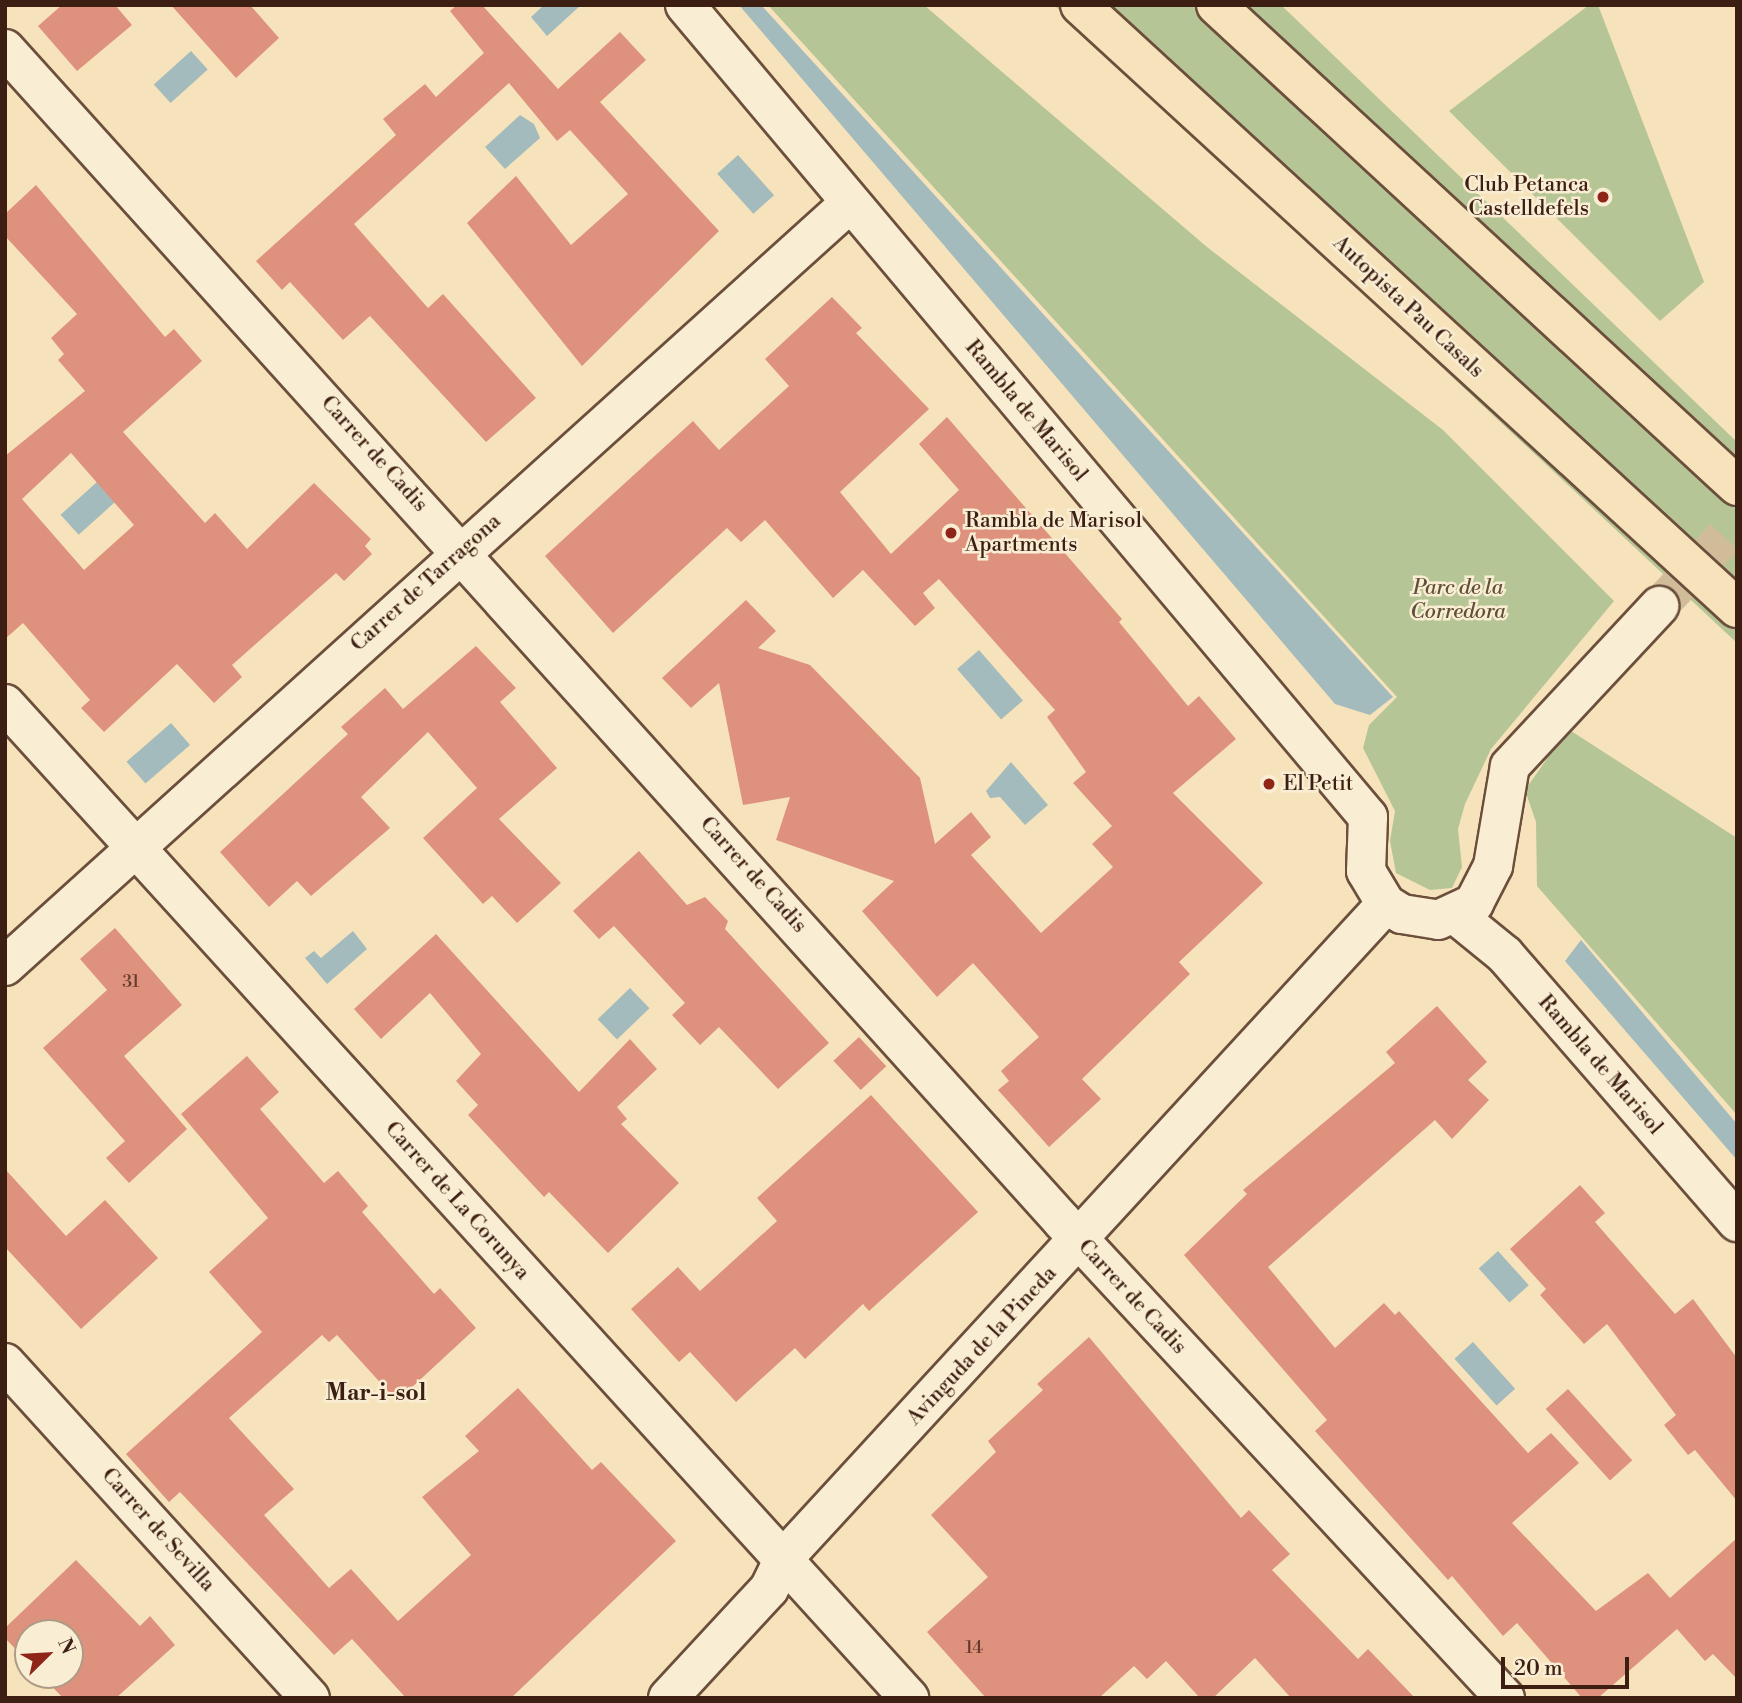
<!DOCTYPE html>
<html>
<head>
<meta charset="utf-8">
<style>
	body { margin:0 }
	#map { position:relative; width:1742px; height:1703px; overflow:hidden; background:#f6e3bb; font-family:"Libre Bodoni",serif }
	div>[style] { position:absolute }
	.green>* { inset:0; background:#b6c595 }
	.water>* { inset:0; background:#a3bbbc; transform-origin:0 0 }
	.building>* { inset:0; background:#de927d; transform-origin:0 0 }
	.minor-tunnel>* { height:38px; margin-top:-19px; transform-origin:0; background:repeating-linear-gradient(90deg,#d1bc99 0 38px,transparent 0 57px) }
	.roads { filter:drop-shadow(2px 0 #6b4f3c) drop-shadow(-2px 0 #6b4f3c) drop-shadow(0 2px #6b4f3c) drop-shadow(0 -2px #6b4f3c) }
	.minor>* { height:38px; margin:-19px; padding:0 19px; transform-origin:19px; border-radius:19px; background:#f9edd3 }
	.highway>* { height:38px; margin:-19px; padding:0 19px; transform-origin:19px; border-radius:19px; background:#f6e3bb }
	.dots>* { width:19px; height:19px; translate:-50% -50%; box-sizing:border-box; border:4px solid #f9edd3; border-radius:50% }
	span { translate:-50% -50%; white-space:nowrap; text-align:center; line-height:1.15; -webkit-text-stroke:5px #f9edd3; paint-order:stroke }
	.number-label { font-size:18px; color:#653b2d }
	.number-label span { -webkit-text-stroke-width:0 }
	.poi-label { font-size:21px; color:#3d1e12 }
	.right { translate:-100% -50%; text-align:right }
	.left { translate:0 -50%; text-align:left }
	.street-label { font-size:21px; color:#3d1e12 }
	.park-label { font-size:21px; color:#615039; font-style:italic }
	.neighbourhood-label { font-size:23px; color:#3d1e12; font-weight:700 }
	.frame { position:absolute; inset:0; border:7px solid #3d1e12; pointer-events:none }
	.north { position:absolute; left:14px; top:1619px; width:70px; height:70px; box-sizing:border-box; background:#f9edd3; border:2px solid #ae9a86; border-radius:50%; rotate:66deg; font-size:19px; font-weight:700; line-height:28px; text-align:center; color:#3d1e12 }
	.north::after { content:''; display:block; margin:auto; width:24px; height:32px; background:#8f2418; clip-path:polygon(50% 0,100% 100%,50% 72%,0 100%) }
	.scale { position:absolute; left:1501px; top:1657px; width:128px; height:32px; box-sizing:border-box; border:4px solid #3d1e12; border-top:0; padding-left:9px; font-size:21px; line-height:24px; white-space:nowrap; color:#3d1e12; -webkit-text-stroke:5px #f9edd3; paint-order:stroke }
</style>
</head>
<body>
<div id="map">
	<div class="green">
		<div style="clip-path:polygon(768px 5px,924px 5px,1207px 247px,1443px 430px,1614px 601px,1491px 749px,1465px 804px,1458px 829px,1462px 867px,1452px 888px,1430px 890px,1396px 873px,1390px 841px,1395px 811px,1363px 748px,1369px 725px,1397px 697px)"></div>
		<div style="clip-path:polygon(1054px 5px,1281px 5px,1737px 442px,1737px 643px)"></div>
		<div style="clip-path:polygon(1589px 5px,1598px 5px,1704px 282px,1660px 321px,1449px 111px)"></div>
		<div style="clip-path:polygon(1568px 729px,1737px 838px,1737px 1115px,1537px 886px,1536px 822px,1525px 790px)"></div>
	</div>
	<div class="water">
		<div style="clip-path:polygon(544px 5px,581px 5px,547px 36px,531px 17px)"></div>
		<div style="clip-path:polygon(739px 5px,761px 5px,1393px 697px,1370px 715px,1335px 704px)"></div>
		<div style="left:191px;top:51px;width:25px;height:50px;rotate:48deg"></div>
		<div style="clip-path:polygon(520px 115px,534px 124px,540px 138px,505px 169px,485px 147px)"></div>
		<div style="left:738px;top:155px;width:54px;height:28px;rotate:48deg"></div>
		<div style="left:97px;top:482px;width:27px;height:49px;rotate:48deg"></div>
		<div style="left:979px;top:650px;width:67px;height:29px;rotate:49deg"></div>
		<div style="left:171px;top:723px;width:29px;height:59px;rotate:49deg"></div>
		<div style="clip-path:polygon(1011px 762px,1048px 805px,1025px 825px,1000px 797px,990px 798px,986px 791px)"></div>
		<div style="clip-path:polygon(353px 931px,367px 949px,327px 984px,305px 958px,314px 951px,321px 958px)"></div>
		<div style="clip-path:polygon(1581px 940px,1737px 1124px,1737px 1160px,1565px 961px)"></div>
		<div style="left:630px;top:988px;width:28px;height:45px;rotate:46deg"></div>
		<div style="left:1498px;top:1251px;width:46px;height:26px;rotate:48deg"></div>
		<div style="left:1473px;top:1342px;width:63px;height:25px;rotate:48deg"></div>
	</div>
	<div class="building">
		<div style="clip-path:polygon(62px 5px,115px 5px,132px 25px,77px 71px,38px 26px)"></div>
		<div style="clip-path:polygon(171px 5px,250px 5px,279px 38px,236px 78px)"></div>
		<div style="clip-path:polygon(457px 5px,482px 5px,558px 89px,620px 32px,646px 60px,600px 102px,719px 231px,582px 366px,467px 223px,516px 176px,571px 245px,628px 194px,570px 130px,557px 141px,509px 83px,354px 224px,428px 308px,443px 294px,536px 398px,486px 442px,370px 316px,343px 340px,290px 282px,282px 290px,256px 261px,396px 135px,383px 119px,425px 84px,436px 97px,484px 53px,450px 11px)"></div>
		<div style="clip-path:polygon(evenodd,36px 185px,165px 337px,174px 329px,202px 361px,123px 432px,205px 523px,215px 513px,247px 549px,314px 483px,371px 539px,365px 546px,372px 554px,344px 581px,336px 573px,232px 665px,242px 677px,214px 703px,177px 664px,104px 732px,81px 708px,90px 700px,23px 623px,5px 639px,5px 456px,85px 391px,58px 360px,64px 354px,51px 338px,77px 314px,5px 236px,5px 214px,36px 185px,71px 453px,134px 525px,84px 570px,22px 499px,71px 453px)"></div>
		<div style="clip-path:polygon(832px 297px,862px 328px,856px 333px,929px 409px,840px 492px,891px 554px,959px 490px,919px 444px,947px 417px,1122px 619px,1119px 622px,1188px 706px,1199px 696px,1236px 739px,1173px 793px,1263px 883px,1179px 962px,1190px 974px,1082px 1079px,1101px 1099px,1049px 1147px,998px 1090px,1009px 1081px,1001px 1071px,1039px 1037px,973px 963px,937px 997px,862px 911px,894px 881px,776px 840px,790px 797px,743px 805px,719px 683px,691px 708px,662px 678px,746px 600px,776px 631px,758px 648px,810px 665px,920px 778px,935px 844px,971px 812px,991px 837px,971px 855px,1041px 933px,1113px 867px,1092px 844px,1112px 826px,1073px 783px,1086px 772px,1047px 717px,1055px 710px,939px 579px,923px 593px,935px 608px,915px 626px,863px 570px,833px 598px,765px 520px,741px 542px,727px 528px,613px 633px,545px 556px,693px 421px,719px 450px,789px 386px,765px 359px)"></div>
		<div style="clip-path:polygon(476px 646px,516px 688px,500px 702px,557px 768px,499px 819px,561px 883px,517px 923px,492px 896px,483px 904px,423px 838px,477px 788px,428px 732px,361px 797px,390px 828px,311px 896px,297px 881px,269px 907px,220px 852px,348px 734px,341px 727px,385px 688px,403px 709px)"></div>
		<div style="clip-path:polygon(639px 851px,687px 905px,705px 897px,728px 921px,725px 929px,829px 1043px,778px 1089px,719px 1027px,700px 1045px,672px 1015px,685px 1003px,614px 926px,599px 939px,573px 911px)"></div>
		<div style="clip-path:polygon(115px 928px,182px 1005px,124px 1056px,187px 1129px,129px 1183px,106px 1158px,125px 1141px,43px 1048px,107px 990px,80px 959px)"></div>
		<div style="clip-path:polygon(436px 934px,579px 1092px,630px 1039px,657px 1069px,617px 1107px,627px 1119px,621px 1124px,679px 1183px,608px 1253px,549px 1192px,544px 1197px,468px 1115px,478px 1105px,456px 1081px,481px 1054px,430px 993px,381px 1039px,354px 1009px)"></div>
		<div style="clip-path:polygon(1437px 1006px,1487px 1062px,1468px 1080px,1489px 1100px,1452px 1139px,1435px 1120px,1268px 1267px,1335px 1348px,1384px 1303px,1395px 1315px,1399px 1311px,1528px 1453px,1551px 1433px,1579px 1463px,1512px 1523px,1596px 1611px,1648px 1573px,1670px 1598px,1737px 1538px,1737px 1679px,1713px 1654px,1705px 1661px,1677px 1629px,1598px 1698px,1582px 1698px,1517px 1623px,1503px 1636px,1452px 1576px,1448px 1580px,1315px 1431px,1327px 1420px,1184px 1255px,1247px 1194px,1243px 1190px,1395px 1063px,1386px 1052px)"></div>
		<div style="left:859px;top:1037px;width:40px;height:35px;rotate:47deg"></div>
		<div style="clip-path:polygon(247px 1056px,279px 1092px,260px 1109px,324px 1183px,338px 1171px,368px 1206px,362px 1212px,434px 1294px,440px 1288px,476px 1328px,397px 1401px,337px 1335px,329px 1342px,322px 1335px,229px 1418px,294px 1489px,264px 1515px,329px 1588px,351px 1569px,398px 1621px,471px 1555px,422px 1497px,479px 1451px,465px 1436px,518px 1388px,592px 1470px,601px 1462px,676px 1541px,511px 1698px,406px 1698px,352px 1639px,334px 1655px,180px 1492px,169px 1502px,126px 1454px,262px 1332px,209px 1272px,268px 1218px,181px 1114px)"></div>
		<div style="clip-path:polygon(871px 1095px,978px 1212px,869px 1311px,863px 1304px,805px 1359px,795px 1348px,736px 1402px,690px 1352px,679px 1362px,631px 1309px,678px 1267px,700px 1291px,777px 1221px,757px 1198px)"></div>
		<div style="clip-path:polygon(5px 1169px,66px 1236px,105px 1200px,158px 1258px,81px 1329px,5px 1247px)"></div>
		<div style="clip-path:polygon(1580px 1185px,1605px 1213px,1595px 1222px,1675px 1314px,1693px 1299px,1737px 1358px,1737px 1501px,1695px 1450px,1688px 1455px,1664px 1425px,1676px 1415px,1607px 1324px,1584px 1344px,1540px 1295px,1546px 1289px,1510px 1249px)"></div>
		<div style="clip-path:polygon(1089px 1337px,1241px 1518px,1249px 1510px,1290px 1554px,1272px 1570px,1358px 1659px,1368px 1649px,1415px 1698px,1291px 1698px,1255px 1658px,1213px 1698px,1200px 1698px,1166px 1661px,1147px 1679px,1134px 1666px,1099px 1698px,986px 1698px,927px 1632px,988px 1577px,931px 1515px,996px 1452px,988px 1441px,1043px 1390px,1037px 1384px)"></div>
		<div style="left:1568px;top:1389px;width:96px;height:30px;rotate:48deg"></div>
		<div style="clip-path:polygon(76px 1560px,140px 1626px,150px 1616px,175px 1645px,116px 1698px,63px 1698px,41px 1675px,70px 1675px,70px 1633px,28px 1633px,28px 1662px,5px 1638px,5px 1628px)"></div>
	</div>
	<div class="minor-tunnel">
		<div style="left:1659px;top:606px;width:113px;rotate:-46.4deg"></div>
	</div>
	<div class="roads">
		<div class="minor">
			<div style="left:685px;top:5px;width:1061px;rotate:49.93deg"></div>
			<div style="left:1368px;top:817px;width:54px;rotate:92.1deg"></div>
			<div style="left:1366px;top:871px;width:39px;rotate:59deg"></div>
			<div style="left:1386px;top:904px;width:19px;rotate:32deg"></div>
			<div style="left:1402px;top:914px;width:36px;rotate:9deg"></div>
			<div style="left:1438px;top:920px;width:40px;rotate:-25deg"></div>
			<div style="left:1474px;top:903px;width:42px;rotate:-62.8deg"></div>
			<div style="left:1493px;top:866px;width:101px;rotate:-80.4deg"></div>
			<div style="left:1510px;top:766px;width:219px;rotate:-47deg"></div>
			<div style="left:5px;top:49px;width:1578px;rotate:47.95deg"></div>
			<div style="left:1062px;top:1221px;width:651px;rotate:47.12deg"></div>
			<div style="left:5px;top:704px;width:1344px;rotate:47.71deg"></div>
			<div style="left:1456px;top:915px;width:63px;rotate:39.2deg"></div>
			<div style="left:1505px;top:955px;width:354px;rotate:49deg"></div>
			<div style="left:5px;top:966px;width:1139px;rotate:-42.08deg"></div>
			<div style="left:5px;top:1363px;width:453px;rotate:47.7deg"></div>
			<div style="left:668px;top:1698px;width:149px;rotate:-47.2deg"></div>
			<div style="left:769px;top:1589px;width:34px;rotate:-64deg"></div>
			<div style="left:784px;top:1558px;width:889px;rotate:-47.37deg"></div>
		</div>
		<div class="highway">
			<div style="left:1080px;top:5px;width:892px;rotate:42.55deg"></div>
			<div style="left:1216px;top:5px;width:709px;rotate:42.71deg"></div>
		</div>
	</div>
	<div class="dots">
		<div style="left:1603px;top:197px;background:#8f2418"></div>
		<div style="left:951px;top:533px;background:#8f2418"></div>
		<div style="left:1269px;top:784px;background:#8f2418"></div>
	</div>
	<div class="number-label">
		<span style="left:131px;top:982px">31</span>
		<span style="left:974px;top:1648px">14</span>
	</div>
	<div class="poi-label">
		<span class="right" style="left:1589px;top:197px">Club Petanca<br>Castelldefels</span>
		<span class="left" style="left:965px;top:533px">Rambla de Marisol<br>Apartments</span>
		<span class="left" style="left:1283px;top:784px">El Petit</span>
	</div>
	<div class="street-label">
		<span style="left:1408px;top:307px;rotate:43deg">Autopista Pau Casals</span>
		<span style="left:1026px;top:411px;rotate:50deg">Rambla de Marisol</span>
		<span style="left:374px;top:454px;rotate:48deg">Carrer de Cadis</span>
		<span style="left:426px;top:583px;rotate:-42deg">Carrer de Tarragona</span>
		<span style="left:753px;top:875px;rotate:48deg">Carrer de Cadis</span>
		<span style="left:1600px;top:1065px;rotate:49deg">Rambla de Marisol</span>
		<span style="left:457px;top:1201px;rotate:48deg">Carrer de La Corunya</span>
		<span style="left:1132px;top:1297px;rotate:47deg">Carrer de Cadis</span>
		<span style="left:982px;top:1346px;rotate:-47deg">Avinguda de la Pineda</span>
		<span style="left:158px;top:1530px;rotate:48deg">Carrer de Sevilla</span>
	</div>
	<div class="park-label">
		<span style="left:1458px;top:600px">Parc de la<br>Corredora</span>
	</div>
	<div class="neighbourhood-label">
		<span style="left:376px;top:1393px">Mar-i-sol</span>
	</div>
	<div class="frame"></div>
	<div class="north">N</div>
	<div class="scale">20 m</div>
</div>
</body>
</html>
